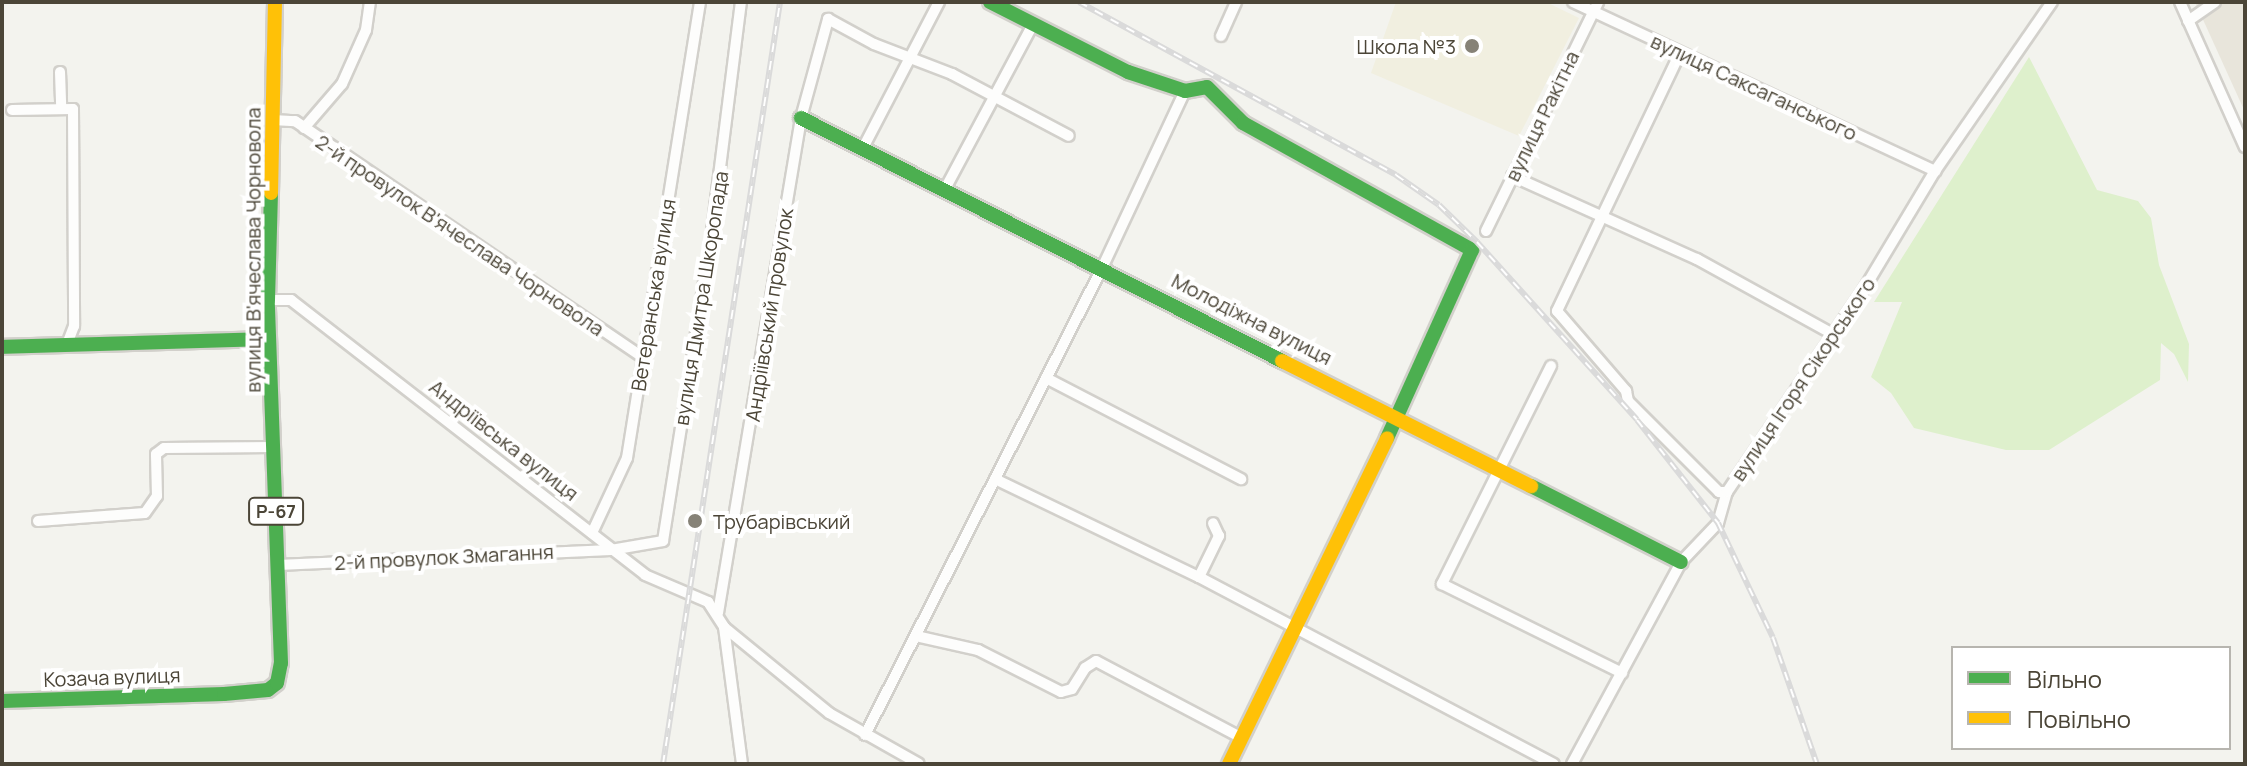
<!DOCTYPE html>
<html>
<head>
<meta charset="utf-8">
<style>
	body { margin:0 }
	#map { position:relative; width:2247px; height:766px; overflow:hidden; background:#f3f3ee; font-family:Manrope,sans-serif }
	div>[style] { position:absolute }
	.residential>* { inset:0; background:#e8e5db }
	.education>* { inset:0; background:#f1efe0 }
	.green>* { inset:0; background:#def0cc }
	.roads { filter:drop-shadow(2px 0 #d2d0cb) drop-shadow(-2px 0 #d2d0cb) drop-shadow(0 2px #d2d0cb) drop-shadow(0 -2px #d2d0cb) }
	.street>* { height:10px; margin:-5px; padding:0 5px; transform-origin:5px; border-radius:5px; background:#fdfdfc }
	.fast>* { height:14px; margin:-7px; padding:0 7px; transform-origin:7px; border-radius:7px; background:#4caf50 }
	.slow>* { height:14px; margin:-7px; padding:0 7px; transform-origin:7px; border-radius:7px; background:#ffc107 }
	.rail>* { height:6px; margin-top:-3px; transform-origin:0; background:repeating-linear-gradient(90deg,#fff 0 9px,#dadada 0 18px); box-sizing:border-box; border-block:2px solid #dadada }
	.dots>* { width:22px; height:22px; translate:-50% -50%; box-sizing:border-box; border:4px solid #fff; border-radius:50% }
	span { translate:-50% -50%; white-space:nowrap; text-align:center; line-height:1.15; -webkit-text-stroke:8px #fff; paint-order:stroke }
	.shield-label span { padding:2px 6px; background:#fff; border:2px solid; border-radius:6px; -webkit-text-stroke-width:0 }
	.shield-label { font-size:18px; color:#4b4537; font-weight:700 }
	.poi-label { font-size:20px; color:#4b4537 }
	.right { translate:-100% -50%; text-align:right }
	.left { translate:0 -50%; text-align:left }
	.street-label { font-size:20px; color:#4b4537 }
	.frame { position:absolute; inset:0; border:4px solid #4b4537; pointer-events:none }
	.legend { position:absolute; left:1951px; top:646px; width:280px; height:104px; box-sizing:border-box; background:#fff; border:2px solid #b7b5af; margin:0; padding:10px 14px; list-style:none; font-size:24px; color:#4b4537 }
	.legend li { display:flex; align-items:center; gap:16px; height:40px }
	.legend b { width:40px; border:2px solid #b7b5af }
</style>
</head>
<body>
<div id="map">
	<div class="residential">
		<div style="clip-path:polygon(2195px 2px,2245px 2px,2245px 112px)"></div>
	</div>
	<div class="education">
		<div style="clip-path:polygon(1396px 2px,1546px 2px,1579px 18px,1519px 136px,1371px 73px)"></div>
	</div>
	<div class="green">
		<div style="clip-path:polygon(2029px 57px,2097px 190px,2138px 201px,2151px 218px,2159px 265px,2189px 344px,2188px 382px,2174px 354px,2161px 343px,2160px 380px,2049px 450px,2006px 450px,1914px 428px,1891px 393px,1871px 377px,1902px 302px,1874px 302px)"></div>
	</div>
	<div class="roads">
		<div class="street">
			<div style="left:1573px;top:2px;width:400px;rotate:25deg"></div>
			<div style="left:2180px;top:2px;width:159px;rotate:65.9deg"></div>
			<div style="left:2188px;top:21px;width:33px;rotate:-35deg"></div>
			<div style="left:1221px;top:36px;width:37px;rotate:-66deg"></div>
			<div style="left:1680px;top:53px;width:286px;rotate:115.5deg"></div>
			<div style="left:1557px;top:311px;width:106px;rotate:49.2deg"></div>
			<div style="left:1626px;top:391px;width:10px;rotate:79deg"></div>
			<div style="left:1628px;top:401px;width:129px;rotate:45deg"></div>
			<div style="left:1719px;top:492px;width:8px"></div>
			<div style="left:60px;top:72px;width:37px;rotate:88deg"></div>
			<div style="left:12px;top:110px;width:61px;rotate:-0.9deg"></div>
			<div style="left:73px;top:109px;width:217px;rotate:89.7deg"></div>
			<div style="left:74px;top:326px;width:19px;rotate:111deg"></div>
			<div style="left:273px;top:120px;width:22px;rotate:3deg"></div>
			<div style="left:295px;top:121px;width:422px;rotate:34.2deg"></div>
			<div style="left:304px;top:128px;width:58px;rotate:-49.2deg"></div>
			<div style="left:342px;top:84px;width:59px;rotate:-66deg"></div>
			<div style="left:366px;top:30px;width:28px;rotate:-82deg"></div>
			<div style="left:863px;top:148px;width:165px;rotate:-62.5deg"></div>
			<div style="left:1512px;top:176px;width:203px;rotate:24.2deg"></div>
			<div style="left:1697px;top:259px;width:155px;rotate:28.9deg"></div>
			<div style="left:945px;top:189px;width:187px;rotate:-61.9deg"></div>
			<div style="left:1486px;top:231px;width:255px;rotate:-63.9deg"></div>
			<div style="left:268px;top:300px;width:23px"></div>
			<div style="left:291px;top:300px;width:448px;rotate:37.8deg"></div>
			<div style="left:645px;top:575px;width:69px;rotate:23.2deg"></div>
			<div style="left:708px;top:602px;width:30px;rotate:57deg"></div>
			<div style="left:724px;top:627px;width:138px;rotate:82.5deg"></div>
			<div style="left:1551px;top:366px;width:244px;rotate:116.6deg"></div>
			<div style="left:1442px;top:584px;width:201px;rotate:26.3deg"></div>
			<div style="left:1046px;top:378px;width:220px;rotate:27.4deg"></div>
			<div style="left:995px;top:479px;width:226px;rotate:25.7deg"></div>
			<div style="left:1199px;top:577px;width:401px;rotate:27.8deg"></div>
			<div style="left:38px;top:521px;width:107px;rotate:-4.3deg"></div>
			<div style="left:145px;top:513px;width:21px;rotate:-55deg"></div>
			<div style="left:157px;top:496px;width:42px;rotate:-91.4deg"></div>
			<div style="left:156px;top:454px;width:10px;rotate:-37deg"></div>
			<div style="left:164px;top:448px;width:110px;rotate:-0.5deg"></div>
			<div style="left:592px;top:533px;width:83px;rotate:-65deg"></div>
			<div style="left:627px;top:458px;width:462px;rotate:-80.9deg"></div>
			<div style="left:278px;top:565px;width:333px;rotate:-2.6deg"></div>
			<div style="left:611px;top:550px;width:53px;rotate:-9.8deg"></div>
			<div style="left:663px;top:541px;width:306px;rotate:-81deg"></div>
			<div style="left:711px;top:239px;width:239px;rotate:-82.8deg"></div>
			<div style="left:1199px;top:577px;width:46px;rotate:-64deg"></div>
			<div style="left:1219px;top:536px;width:14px;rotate:-115deg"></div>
			<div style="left:718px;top:613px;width:502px;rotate:-80.48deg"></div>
			<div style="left:801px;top:118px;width:103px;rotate:-74.7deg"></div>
			<div style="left:828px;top:19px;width:52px;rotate:28.5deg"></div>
			<div style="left:874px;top:44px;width:84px;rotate:21deg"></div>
			<div style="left:952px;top:74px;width:132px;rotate:27.9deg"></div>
			<div style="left:724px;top:627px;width:136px;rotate:39.3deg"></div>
			<div style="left:829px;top:713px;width:103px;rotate:29.5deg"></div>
			<div style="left:916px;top:636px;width:64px;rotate:12.7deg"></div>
			<div style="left:978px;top:650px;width:93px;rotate:26.8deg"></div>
			<div style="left:1061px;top:692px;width:11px;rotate:-15deg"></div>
			<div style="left:1072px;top:689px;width:25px;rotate:-58deg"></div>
			<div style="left:1085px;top:668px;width:13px;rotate:-32deg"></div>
			<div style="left:1096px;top:661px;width:165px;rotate:27.8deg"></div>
			<div style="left:865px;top:735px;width:526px;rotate:-63.09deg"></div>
			<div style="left:1103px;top:266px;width:193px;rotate:-64.9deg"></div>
			<div style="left:1572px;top:764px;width:230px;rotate:-61.6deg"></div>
			<div style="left:1681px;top:562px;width:54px;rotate:-46.5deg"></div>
			<div style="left:1718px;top:523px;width:32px;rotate:-74deg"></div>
			<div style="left:1727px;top:492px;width:245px;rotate:-56deg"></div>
			<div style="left:1864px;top:289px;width:138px;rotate:-59deg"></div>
			<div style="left:1935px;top:171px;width:206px;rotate:-55.3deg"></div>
		</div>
		<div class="fast">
			<div style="left:990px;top:2px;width:155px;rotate:26.9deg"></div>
			<div style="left:1128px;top:72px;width:60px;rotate:18.4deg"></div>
			<div style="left:1185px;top:91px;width:22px;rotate:-10deg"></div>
			<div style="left:1207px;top:87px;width:51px;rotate:45deg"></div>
			<div style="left:1243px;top:123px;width:262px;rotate:29deg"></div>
			<div style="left:1472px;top:250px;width:206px;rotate:114.3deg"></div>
			<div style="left:801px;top:118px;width:539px;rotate:26.8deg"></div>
			<div style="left:2px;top:347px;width:267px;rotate:-1.7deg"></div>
			<div style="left:1531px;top:486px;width:168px;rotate:26.9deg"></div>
			<div style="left:2px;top:701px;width:222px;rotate:-1.8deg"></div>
			<div style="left:224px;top:694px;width:44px;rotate:-5.2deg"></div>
			<div style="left:268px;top:690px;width:11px;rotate:-38deg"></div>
			<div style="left:277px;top:683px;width:20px;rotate:-79deg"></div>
			<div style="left:281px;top:663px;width:363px;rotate:-92.1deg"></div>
			<div style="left:268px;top:300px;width:107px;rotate:-88.4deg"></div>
		</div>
		<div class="slow">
			<div style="left:271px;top:193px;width:191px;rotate:-88.8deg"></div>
			<div style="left:1282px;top:361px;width:279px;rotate:26.7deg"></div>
			<div style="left:1229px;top:764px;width:362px;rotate:-64.1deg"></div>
		</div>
	</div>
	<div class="rail">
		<div style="left:1079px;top:2px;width:361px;rotate:28.6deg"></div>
		<div style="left:1396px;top:175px;width:52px;rotate:34.9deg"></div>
		<div style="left:1439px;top:205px;width:53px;rotate:44.2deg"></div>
		<div style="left:1477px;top:242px;width:239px;rotate:48deg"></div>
		<div style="left:1637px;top:420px;width:131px;rotate:51.8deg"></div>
		<div style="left:1718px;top:523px;width:127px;rotate:64.4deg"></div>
		<div style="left:1773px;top:638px;width:133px;rotate:70.8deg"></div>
		<div style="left:663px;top:764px;width:771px;rotate:-81.27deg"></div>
	</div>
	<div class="dots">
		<div style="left:1472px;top:46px;background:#868277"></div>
		<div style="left:695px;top:521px;background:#868277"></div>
	</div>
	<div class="shield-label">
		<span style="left:276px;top:511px">Р-67</span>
	</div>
	<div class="poi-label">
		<span class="right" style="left:1456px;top:46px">Школа №3</span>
		<span class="left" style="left:713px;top:521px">Трубарівський</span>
	</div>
	<div class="street-label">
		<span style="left:1754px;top:87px;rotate:25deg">вулиця Саксаганського</span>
		<span style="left:1542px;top:116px;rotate:-64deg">вулиця Ракітна</span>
		<span style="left:460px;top:235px;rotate:34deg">2-й провулок В'ячеслава Чорновола</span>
		<span style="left:253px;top:250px;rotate:-90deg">вулиця В'ячеслава Чорновола</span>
		<span style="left:653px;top:295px;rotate:-81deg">Ветеранська вулиця</span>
		<span style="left:701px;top:298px;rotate:-81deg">вулиця Дмитра Шкоропада</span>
		<span style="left:769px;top:315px;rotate:-81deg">Андріївський провулок</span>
		<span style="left:1252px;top:319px;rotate:27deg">Молодіжна вулиця</span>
		<span style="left:1803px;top:379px;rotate:-56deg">вулиця Ігоря Сікорського</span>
		<span style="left:504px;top:440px;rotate:38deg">Андріївська вулиця</span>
		<span style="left:444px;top:557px;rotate:-3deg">2-й провулок Змагання</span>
		<span style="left:112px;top:677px;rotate:-2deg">Козача вулиця</span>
	</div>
	<div class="frame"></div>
	<ul class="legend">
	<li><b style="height:10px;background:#4caf50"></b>Вільно</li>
	<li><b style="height:10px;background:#ffc107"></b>Повільно</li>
	</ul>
</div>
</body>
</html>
